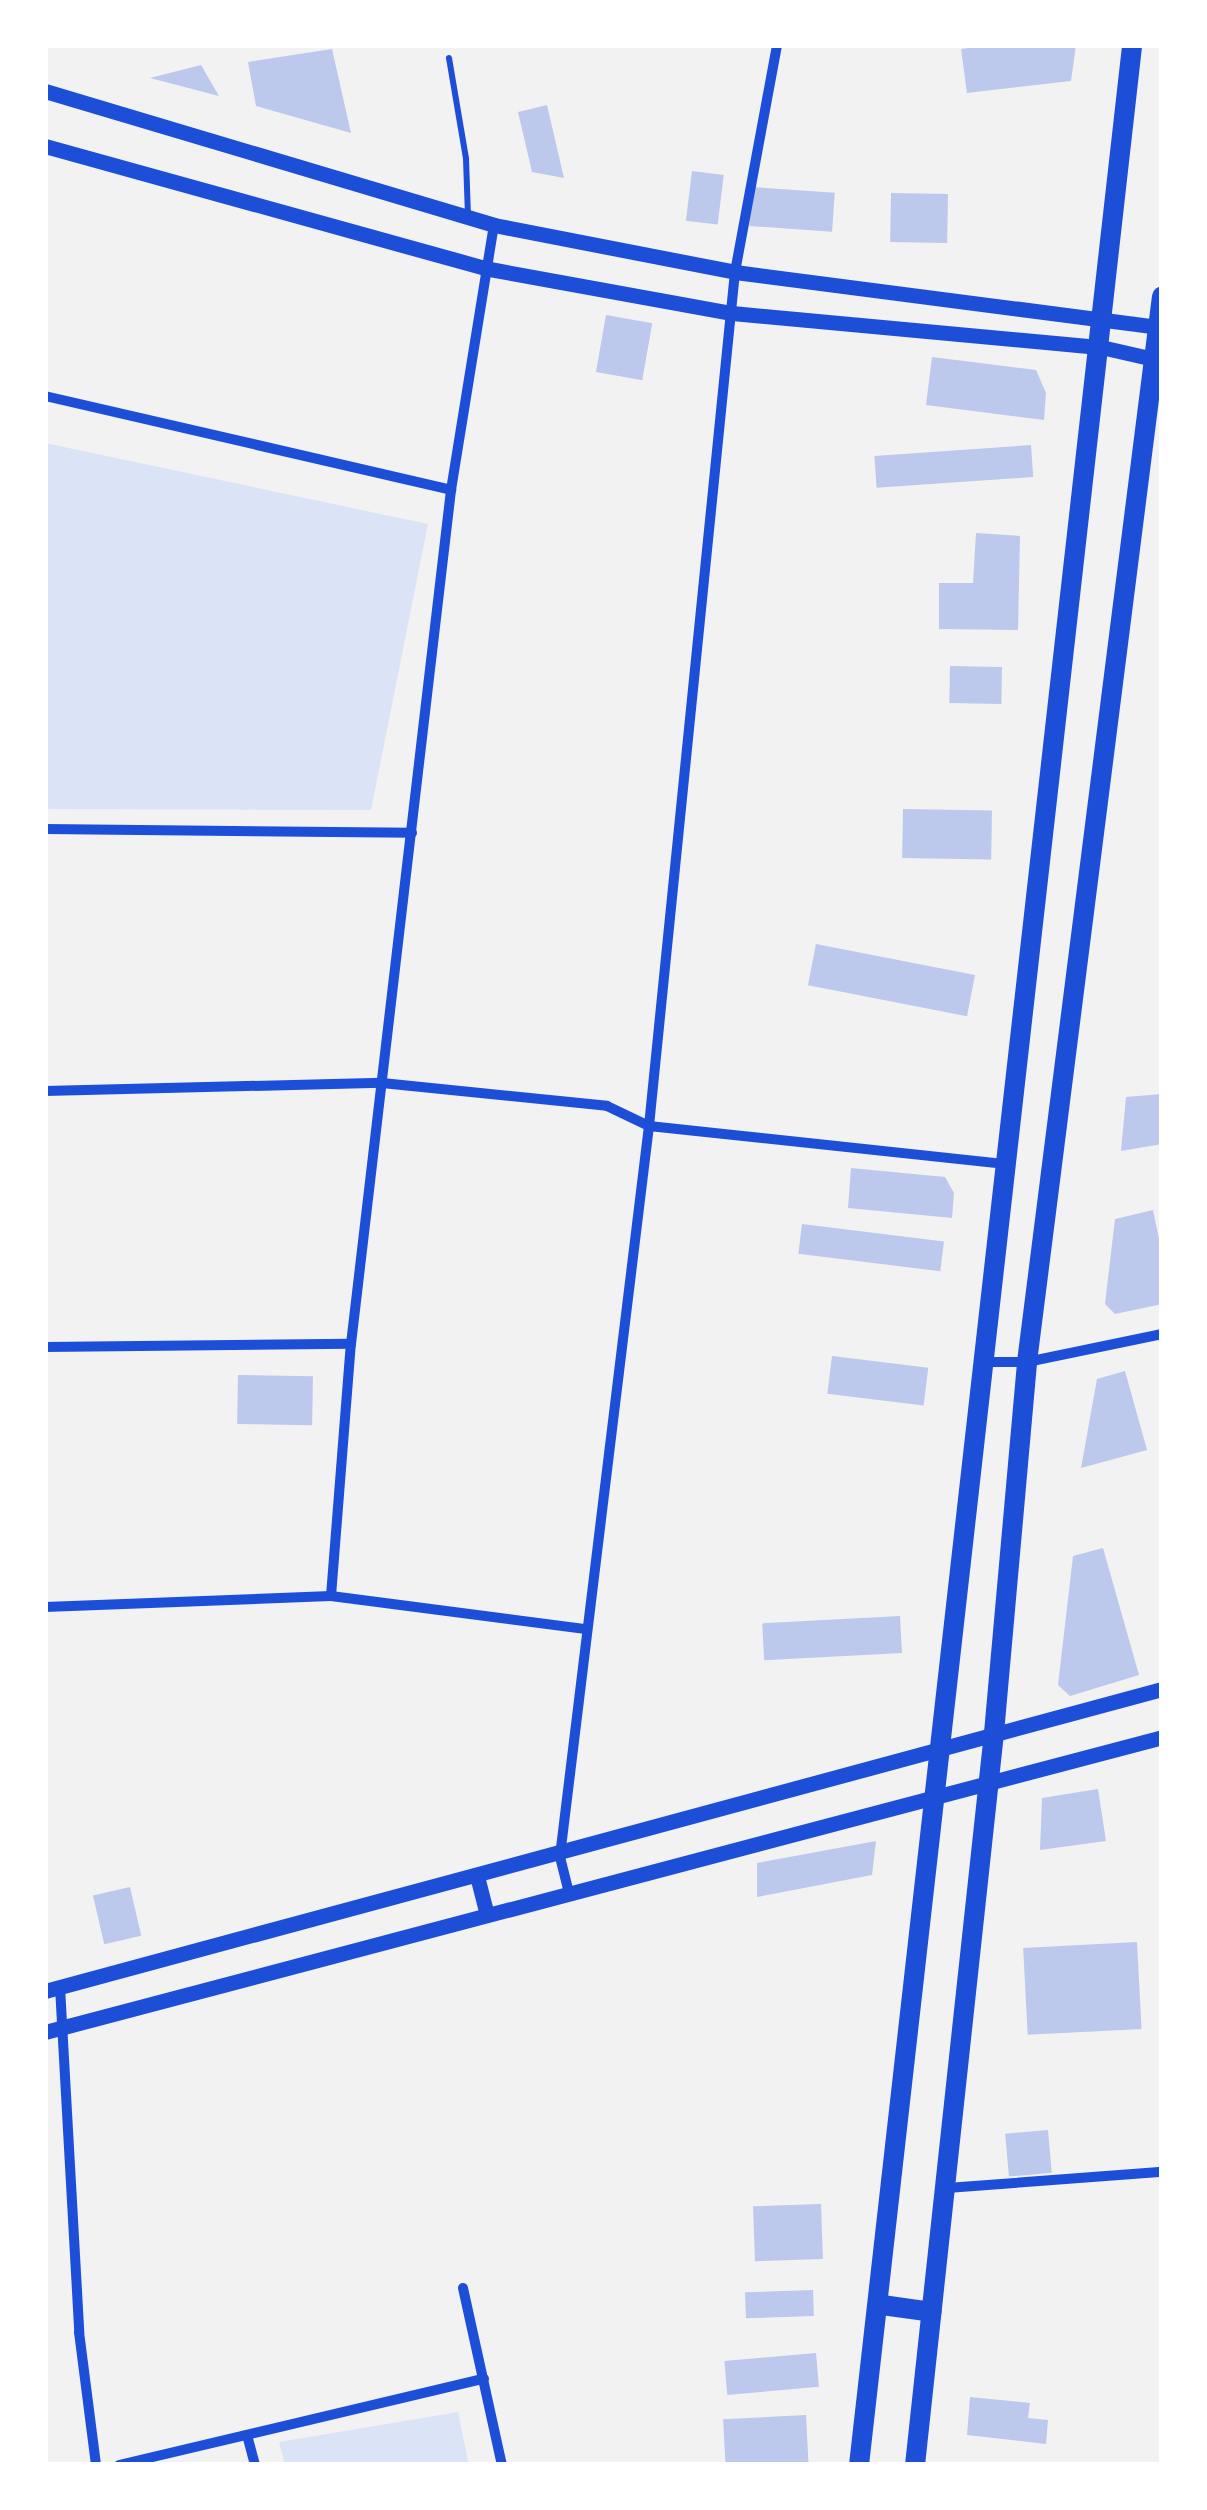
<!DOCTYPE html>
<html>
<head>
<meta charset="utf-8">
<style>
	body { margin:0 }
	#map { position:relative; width:1207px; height:2510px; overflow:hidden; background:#f2f2f2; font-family:Georgia,serif }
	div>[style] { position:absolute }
	.green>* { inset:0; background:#dbe4f7 }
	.building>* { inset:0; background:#bdc9ec; transform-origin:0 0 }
	.service>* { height:6px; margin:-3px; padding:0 3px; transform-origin:3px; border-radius:3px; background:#1d4ed8 }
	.minor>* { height:10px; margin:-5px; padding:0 5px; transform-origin:5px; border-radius:5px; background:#1d4ed8 }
	.tertiary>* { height:15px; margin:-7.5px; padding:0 7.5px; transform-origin:7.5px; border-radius:7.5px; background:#1d4ed8 }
	.primary>* { height:20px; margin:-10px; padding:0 10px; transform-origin:10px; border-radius:10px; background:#1d4ed8 }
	span { translate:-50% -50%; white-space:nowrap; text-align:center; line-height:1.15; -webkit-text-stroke:10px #fff; paint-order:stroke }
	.frame { position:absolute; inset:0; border:48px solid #fff; pointer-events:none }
</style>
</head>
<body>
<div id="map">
	<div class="green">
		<div style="clip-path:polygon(45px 443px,428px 524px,371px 810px,45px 809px)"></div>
		<div style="clip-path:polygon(458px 2412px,469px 2465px,285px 2465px,279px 2442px)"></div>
	</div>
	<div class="building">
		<div style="clip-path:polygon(992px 45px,1076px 45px,1071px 81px,967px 93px,961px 49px)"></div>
		<div style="clip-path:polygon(332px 49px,351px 133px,256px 106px,248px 62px)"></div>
		<div style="clip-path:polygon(201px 65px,219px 96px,150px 78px)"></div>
		<div style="clip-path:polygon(547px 105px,564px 178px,532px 172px,518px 112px)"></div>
		<div style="left:692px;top:171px;width:32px;height:50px;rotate:7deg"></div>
		<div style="left:752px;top:187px;width:83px;height:39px;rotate:4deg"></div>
		<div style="left:891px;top:193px;width:57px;height:49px;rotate:1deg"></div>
		<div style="left:606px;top:315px;width:47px;height:58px;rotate:10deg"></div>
		<div style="clip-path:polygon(932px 357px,1036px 370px,1046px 393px,1044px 420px,926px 405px)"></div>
		<div style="left:1031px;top:445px;width:32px;height:157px;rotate:86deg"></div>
		<div style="clip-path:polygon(976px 533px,1020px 536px,1018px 630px,939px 629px,939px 583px,973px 583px)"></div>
		<div style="left:950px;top:666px;width:52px;height:37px;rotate:1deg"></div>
		<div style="left:903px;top:809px;width:89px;height:49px;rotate:1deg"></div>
		<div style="left:975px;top:975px;width:42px;height:162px;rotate:101deg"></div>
		<div style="clip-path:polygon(1162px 1094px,1162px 1144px,1121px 1151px,1126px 1097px)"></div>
		<div style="clip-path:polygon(851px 1168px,945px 1177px,954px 1193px,952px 1218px,848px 1208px)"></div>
		<div style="clip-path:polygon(1153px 1210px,1162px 1253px,1162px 1304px,1115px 1314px,1105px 1304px,1115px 1219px)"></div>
		<div style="left:802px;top:1224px;width:143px;height:30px;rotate:7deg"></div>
		<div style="left:832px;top:1356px;width:97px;height:38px;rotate:7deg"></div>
		<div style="clip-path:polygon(1125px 1371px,1147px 1450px,1081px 1468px,1097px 1379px)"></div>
		<div style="left:238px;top:1375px;width:75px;height:49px;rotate:1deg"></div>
		<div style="clip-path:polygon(1103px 1548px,1139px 1675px,1070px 1696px,1058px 1685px,1073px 1556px)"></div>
		<div style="left:900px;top:1616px;width:37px;height:138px;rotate:87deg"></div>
		<div style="clip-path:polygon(1098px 1789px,1106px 1841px,1040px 1850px,1042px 1798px)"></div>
		<div style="clip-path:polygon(876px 1841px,872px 1875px,757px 1897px,757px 1863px)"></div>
		<div style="left:130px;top:1887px;width:50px;height:38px;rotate:77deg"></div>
		<div style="left:1137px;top:1942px;width:87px;height:114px;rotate:87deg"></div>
		<div style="left:1048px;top:2130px;width:43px;height:43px;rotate:85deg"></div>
		<div style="left:821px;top:2204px;width:55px;height:68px;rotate:88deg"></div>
		<div style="left:813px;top:2290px;width:26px;height:68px;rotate:88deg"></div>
		<div style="left:816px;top:2353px;width:34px;height:92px;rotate:85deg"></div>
		<div style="clip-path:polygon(970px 2397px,1030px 2403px,1028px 2418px,1048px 2420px,1046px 2444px,967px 2435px)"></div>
		<div style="left:806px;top:2415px;width:50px;height:83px;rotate:87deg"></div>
	</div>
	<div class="service">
		<div style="left:449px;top:58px;width:102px;rotate:80.4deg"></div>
		<div style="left:466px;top:159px;width:57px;rotate:88deg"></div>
	</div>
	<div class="minor">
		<div style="left:45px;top:396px;width:417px;rotate:13deg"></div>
		<div style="left:45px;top:829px;width:367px;rotate:0.6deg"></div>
		<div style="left:45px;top:1091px;width:337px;rotate:-1.4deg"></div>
		<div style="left:382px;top:1083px;width:226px;rotate:5.8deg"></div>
		<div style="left:607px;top:1106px;width:47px;rotate:25.5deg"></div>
		<div style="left:649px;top:1126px;width:359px;rotate:6.1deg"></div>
		<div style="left:45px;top:1347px;width:306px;rotate:-0.6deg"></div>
		<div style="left:986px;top:1362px;width:41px"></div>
		<div style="left:1027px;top:1362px;width:138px;rotate:-11.7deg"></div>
		<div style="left:331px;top:1596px;width:253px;rotate:-85.5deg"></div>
		<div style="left:351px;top:1344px;width:860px;rotate:-83.32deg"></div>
		<div style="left:451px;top:490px;width:268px;rotate:-80.8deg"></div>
		<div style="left:45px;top:1607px;width:286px;rotate:-2.2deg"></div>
		<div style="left:331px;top:1596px;width:255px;rotate:7.4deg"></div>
		<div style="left:569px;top:1893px;width:38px;rotate:-104deg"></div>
		<div style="left:560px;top:1856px;width:735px;rotate:-83.05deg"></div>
		<div style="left:649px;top:1126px;width:858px;rotate:-84.25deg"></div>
		<div style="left:735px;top:272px;width:231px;rotate:-79.5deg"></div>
		<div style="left:60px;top:1987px;width:346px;rotate:86.8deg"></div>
		<div style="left:79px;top:2332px;width:134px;rotate:82.7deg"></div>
		<div style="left:947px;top:2188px;width:216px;rotate:-4.3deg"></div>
		<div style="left:463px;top:2288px;width:181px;rotate:77.6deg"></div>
		<div style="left:247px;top:2435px;width:31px;rotate:75deg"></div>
		<div style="left:119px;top:2465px;width:375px;rotate:-13.3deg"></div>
	</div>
	<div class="tertiary">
		<div style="left:45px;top:91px;width:469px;rotate:16.6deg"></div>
		<div style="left:494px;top:225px;width:246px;rotate:11deg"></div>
		<div style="left:735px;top:272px;width:428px;rotate:7.4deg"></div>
		<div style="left:45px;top:146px;width:456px;rotate:15.5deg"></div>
		<div style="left:484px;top:268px;width:252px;rotate:10.3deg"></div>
		<div style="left:732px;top:313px;width:371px;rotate:5.3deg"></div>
		<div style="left:1101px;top:347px;width:54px;rotate:12.8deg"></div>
		<div style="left:477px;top:1876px;width:40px;rotate:75.6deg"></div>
		<div style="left:45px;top:1991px;width:1157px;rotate:-15.13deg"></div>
		<div style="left:45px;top:2032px;width:1155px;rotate:-14.79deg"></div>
	</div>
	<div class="primary">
		<div style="left:882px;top:2305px;width:50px;rotate:8deg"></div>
		<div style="left:859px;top:2465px;width:2435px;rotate:-83.56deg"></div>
		<div style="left:915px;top:2465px;width:736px;rotate:-83.84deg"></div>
		<div style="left:994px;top:1733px;width:372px;rotate:-84.9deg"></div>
		<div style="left:1027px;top:1362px;width:1074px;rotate:-82.78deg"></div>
	</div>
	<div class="frame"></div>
</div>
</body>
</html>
